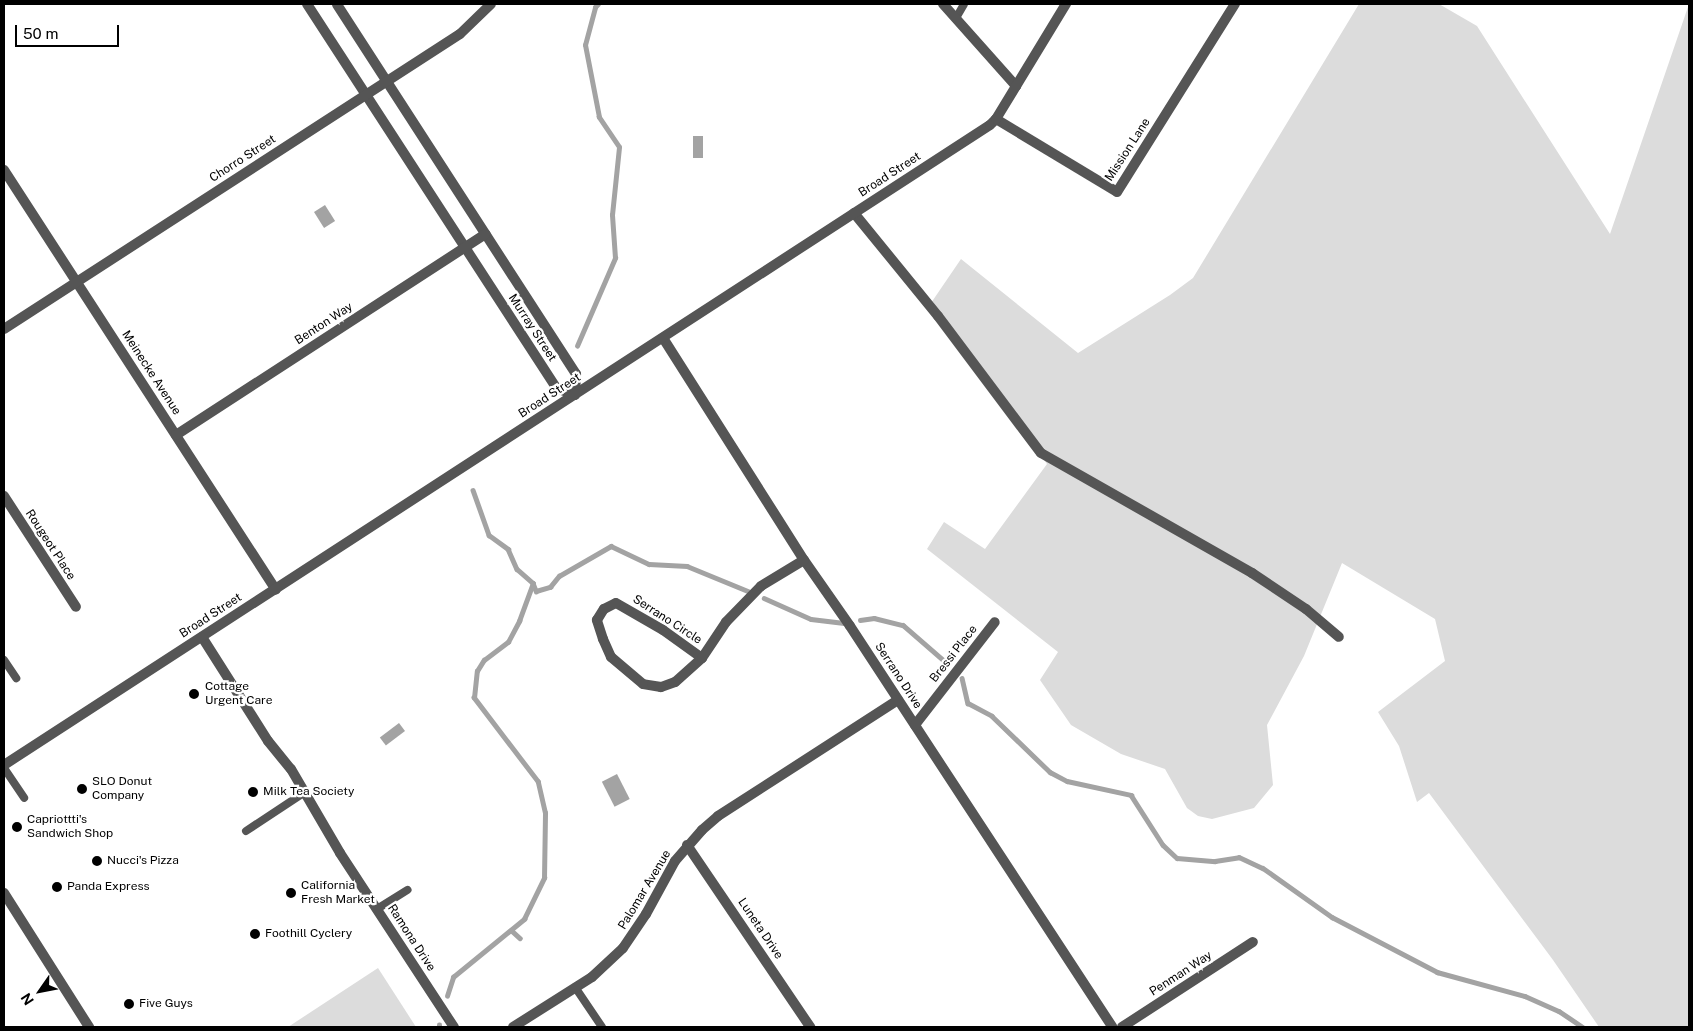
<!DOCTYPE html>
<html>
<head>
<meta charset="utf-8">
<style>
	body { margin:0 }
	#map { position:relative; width:1693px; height:1031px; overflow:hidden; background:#fff; font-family:"Public Sans",sans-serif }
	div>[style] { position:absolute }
	.green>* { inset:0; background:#dcdcdc }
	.water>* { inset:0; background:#a3a3a3; transform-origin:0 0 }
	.stream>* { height:4.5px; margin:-2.25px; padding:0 2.25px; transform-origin:2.25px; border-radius:2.25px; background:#a3a3a3 }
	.service>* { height:8px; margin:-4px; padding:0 4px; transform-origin:4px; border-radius:4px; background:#555 }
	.minor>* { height:10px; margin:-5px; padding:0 5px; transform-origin:5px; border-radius:5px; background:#555 }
	.tertiary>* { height:10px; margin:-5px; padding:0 5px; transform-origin:5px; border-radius:5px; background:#555 }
	.dots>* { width:14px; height:14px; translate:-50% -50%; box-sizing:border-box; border:2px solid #fff; border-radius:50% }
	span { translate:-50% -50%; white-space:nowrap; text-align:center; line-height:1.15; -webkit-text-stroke:4.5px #fff; paint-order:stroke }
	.street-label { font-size:12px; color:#000 }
	.poi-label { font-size:12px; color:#000 }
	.left { translate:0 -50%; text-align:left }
	.frame { position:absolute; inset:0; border:5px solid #000; pointer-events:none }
	.north { position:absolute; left:15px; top:966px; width:50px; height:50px; -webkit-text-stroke:4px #fff; paint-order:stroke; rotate:237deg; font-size:14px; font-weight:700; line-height:20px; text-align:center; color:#000 }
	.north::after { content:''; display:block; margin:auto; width:18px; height:22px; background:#000; clip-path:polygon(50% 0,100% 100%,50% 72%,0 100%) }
	.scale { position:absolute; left:15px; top:25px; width:104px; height:22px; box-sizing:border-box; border:2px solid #000; border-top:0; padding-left:6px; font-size:15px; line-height:18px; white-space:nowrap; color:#000; -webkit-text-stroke:4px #fff; paint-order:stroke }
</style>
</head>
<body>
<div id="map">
	<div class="green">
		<div style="clip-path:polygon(1359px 4px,1439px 4px,1477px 26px,1610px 234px,1689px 4px,1689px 1027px,1599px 1027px,1553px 960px,1429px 793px,1417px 802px,1399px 746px,1378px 712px,1445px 661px,1435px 619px,1342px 563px,1304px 656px,1267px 725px,1273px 785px,1254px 808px,1212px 819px,1198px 816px,1187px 808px,1165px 769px,1121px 754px,1071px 725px,1040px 680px,1058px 652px,927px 549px,944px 522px,985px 549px,1047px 464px,931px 303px,961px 259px,1078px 353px,1170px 295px,1193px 278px)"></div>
		<div style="clip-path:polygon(378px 968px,416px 1027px,288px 1027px)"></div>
	</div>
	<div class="water">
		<div style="left:693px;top:136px;width:10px;height:22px"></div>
		<div style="left:325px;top:205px;width:19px;height:13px;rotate:58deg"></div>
		<div style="left:399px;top:723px;width:10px;height:24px;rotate:53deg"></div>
		<div style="left:617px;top:774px;width:28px;height:17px;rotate:63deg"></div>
	</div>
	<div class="stream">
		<div style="left:577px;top:346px;width:96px;rotate:-66.6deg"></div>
		<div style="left:615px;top:258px;width:43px;rotate:-94deg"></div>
		<div style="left:612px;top:215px;width:68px;rotate:-84.1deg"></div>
		<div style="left:619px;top:147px;width:36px;rotate:-124deg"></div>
		<div style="left:599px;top:117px;width:73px;rotate:-101deg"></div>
		<div style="left:585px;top:45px;width:39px;rotate:-75deg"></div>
		<div style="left:595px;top:7px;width:4px;rotate:-45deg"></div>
		<div style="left:473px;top:490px;width:48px;rotate:70.4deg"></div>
		<div style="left:489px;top:535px;width:24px;rotate:36deg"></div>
		<div style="left:508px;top:549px;width:22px;rotate:66deg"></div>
		<div style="left:517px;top:569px;width:21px;rotate:41deg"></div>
		<div style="left:533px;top:583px;width:9px;rotate:69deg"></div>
		<div style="left:536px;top:591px;width:15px;rotate:-16deg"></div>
		<div style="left:550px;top:587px;width:14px;rotate:-51deg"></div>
		<div style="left:559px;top:576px;width:60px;rotate:-30deg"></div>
		<div style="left:611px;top:546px;width:42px;rotate:25.3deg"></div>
		<div style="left:649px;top:564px;width:38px;rotate:3deg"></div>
		<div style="left:687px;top:566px;width:66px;rotate:22.3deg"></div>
		<div style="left:764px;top:598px;width:51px;rotate:24.1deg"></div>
		<div style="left:811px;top:619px;width:33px;rotate:7deg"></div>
		<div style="left:860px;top:620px;width:14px;rotate:-8deg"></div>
		<div style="left:874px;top:618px;width:30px;rotate:14deg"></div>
		<div style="left:903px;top:625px;width:60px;rotate:40.9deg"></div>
		<div style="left:962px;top:678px;width:26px;rotate:77deg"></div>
		<div style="left:968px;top:703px;width:27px;rotate:28deg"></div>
		<div style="left:992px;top:716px;width:81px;rotate:44deg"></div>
		<div style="left:1050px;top:772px;width:19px;rotate:28deg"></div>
		<div style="left:1067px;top:781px;width:66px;rotate:12.3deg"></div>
		<div style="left:1131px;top:795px;width:59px;rotate:57.4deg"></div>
		<div style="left:1163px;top:845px;width:19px;rotate:43deg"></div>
		<div style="left:1177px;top:858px;width:38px;rotate:5deg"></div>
		<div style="left:1215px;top:861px;width:24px;rotate:-9deg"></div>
		<div style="left:1239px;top:857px;width:26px;rotate:25deg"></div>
		<div style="left:1263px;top:868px;width:85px;rotate:35.4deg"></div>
		<div style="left:1332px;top:917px;width:119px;rotate:27.6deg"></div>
		<div style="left:1437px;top:972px;width:91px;rotate:15.3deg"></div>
		<div style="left:1525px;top:996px;width:37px;rotate:24deg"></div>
		<div style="left:1559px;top:1011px;width:29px;rotate:34deg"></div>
		<div style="left:511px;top:930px;width:12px;rotate:42deg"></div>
		<div style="left:447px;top:996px;width:20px;rotate:-72deg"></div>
		<div style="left:453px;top:977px;width:92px;rotate:-39.2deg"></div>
		<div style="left:524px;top:919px;width:46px;rotate:-64deg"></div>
		<div style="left:544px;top:878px;width:65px;rotate:-89.1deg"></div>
		<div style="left:545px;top:813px;width:32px;rotate:-103deg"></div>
		<div style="left:538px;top:782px;width:106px;rotate:-127.3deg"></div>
		<div style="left:474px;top:698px;width:27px;rotate:-84deg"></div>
		<div style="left:477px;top:671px;width:13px;rotate:-58deg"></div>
		<div style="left:484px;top:660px;width:30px;rotate:-37deg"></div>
		<div style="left:508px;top:642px;width:24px;rotate:-62deg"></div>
		<div style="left:519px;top:621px;width:40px;rotate:-69.8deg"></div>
		<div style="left:439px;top:1027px;width:2px;rotate:-90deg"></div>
	</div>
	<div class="service">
		<div style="left:956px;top:18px;width:16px;rotate:-60deg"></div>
		<div style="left:4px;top:660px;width:22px;rotate:56deg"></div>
		<div style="left:4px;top:768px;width:36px;rotate:56deg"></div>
		<div style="left:246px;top:831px;width:71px;rotate:-33.5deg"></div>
		<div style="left:377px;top:909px;width:36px;rotate:-32deg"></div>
		<div style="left:575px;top:987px;width:48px;rotate:56deg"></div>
	</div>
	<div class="minor">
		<div style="left:307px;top:4px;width:458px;rotate:57deg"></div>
		<div style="left:556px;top:388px;width:20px;rotate:20deg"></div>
		<div style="left:575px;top:395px;width:21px;rotate:-87deg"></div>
		<div style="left:576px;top:374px;width:440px;rotate:-122.9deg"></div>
		<div style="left:943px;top:4px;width:110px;rotate:48.3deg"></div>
		<div style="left:996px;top:119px;width:141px;rotate:31.1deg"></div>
		<div style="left:1117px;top:192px;width:222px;rotate:-57.9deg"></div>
		<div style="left:4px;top:170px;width:500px;rotate:57.07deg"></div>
		<div style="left:854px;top:213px;width:133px;rotate:50.8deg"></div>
		<div style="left:938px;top:316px;width:171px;rotate:53.1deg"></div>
		<div style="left:1041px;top:453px;width:243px;rotate:29.6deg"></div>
		<div style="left:1252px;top:573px;width:65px;rotate:33.7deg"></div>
		<div style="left:1306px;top:609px;width:43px;rotate:40.3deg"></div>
		<div style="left:663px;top:338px;width:263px;rotate:57.6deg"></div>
		<div style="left:804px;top:560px;width:80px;rotate:55.1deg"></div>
		<div style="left:850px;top:626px;width:479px;rotate:56.8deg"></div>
		<div style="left:176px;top:435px;width:369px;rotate:-33deg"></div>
		<div style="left:4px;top:496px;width:132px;rotate:57deg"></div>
		<div style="left:616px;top:603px;width:54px;rotate:29.9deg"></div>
		<div style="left:663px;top:630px;width:48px;rotate:35.7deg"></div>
		<div style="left:702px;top:658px;width:36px;rotate:138deg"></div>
		<div style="left:675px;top:682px;width:15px;rotate:160deg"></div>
		<div style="left:661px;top:687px;width:18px;rotate:-171deg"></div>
		<div style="left:643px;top:684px;width:42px;rotate:-139.8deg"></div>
		<div style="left:611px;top:657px;width:20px;rotate:-114deg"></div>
		<div style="left:603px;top:639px;width:20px;rotate:-108deg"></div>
		<div style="left:597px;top:620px;width:13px;rotate:-58deg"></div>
		<div style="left:604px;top:609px;width:13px;rotate:-27deg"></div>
		<div style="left:202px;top:637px;width:123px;rotate:57.6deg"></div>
		<div style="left:268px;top:741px;width:36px;rotate:51deg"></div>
		<div style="left:291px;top:769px;width:97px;rotate:59.7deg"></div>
		<div style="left:340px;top:853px;width:208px;rotate:56.8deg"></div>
		<div style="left:702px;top:658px;width:43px;rotate:-56.3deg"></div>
		<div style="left:726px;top:622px;width:50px;rotate:-45.8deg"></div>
		<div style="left:761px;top:586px;width:50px;rotate:-31.2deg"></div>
		<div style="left:915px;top:725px;width:130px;rotate:-52.2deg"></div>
		<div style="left:4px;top:765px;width:1175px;rotate:-32.99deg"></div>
		<div style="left:990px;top:125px;width:8px;rotate:-45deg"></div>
		<div style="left:996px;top:119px;width:135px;rotate:-58.7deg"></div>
		<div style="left:687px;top:845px;width:220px;rotate:55.9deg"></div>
		<div style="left:513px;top:1027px;width:93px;rotate:-32.3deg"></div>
		<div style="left:592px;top:977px;width:42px;rotate:-43.1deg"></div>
		<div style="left:623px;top:948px;width:41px;rotate:-55.9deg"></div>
		<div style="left:646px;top:914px;width:60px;rotate:-61.3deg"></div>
		<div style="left:675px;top:861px;width:41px;rotate:-48.9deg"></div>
		<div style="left:702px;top:830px;width:21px;rotate:-41deg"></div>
		<div style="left:718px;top:816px;width:214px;rotate:-32.8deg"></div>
		<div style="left:1122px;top:1027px;width:156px;rotate:-33deg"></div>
	</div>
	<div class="tertiary">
		<div style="left:4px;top:329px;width:543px;rotate:-32.9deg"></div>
		<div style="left:460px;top:34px;width:43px;rotate:-44.1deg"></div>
		<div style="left:4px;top:893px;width:159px;rotate:57.6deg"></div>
	</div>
	<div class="dots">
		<div style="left:194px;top:694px;background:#000"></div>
		<div style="left:82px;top:789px;background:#000"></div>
		<div style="left:253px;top:792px;background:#000"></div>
		<div style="left:17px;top:827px;background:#000"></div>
		<div style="left:97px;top:861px;background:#000"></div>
		<div style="left:57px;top:887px;background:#000"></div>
		<div style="left:291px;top:893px;background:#000"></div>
		<div style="left:255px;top:934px;background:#000"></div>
		<div style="left:129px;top:1004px;background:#000"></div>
	</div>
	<div class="street-label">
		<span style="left:1128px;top:150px;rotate:-57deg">Mission Lane</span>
		<span style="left:243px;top:159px;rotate:-33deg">Chorro Street</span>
		<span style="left:890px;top:175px;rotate:-33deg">Broad Street</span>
		<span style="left:324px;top:324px;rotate:-33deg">Benton Way</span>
		<span style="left:532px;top:328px;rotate:57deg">Murray Street</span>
		<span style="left:151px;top:373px;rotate:57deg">Meinecke Avenue</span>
		<span style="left:550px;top:396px;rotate:-33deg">Broad Street</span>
		<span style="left:50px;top:545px;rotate:57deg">Rougeot Place</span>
		<span style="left:211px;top:616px;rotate:-33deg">Broad Street</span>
		<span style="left:667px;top:620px;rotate:33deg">Serrano Circle</span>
		<span style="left:954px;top:654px;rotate:-52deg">Bressi Place</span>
		<span style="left:898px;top:676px;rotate:57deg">Serrano Drive</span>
		<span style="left:645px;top:890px;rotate:-59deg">Palomar Avenue</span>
		<span style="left:760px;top:929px;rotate:56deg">Luneta Drive</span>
		<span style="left:411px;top:938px;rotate:57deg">Ramona Drive</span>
		<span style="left:1181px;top:974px;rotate:-33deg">Penman Way</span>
	</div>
	<div class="poi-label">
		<span class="left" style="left:205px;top:694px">Cottage<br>Urgent Care</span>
		<span class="left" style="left:92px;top:789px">SLO Donut<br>Company</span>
		<span class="left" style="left:263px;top:792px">Milk Tea Society</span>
		<span class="left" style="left:27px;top:827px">Capriottti's<br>Sandwich Shop</span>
		<span class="left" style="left:107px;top:861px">Nucci's Pizza</span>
		<span class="left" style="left:301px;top:893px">California<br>Fresh Market</span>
		<span class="left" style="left:67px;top:887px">Panda Express</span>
		<span class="left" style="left:265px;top:934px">Foothill Cyclery</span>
		<span class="left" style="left:139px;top:1004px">Five Guys</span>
	</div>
	<div class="frame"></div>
	<div class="north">N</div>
	<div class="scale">50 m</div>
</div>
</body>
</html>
